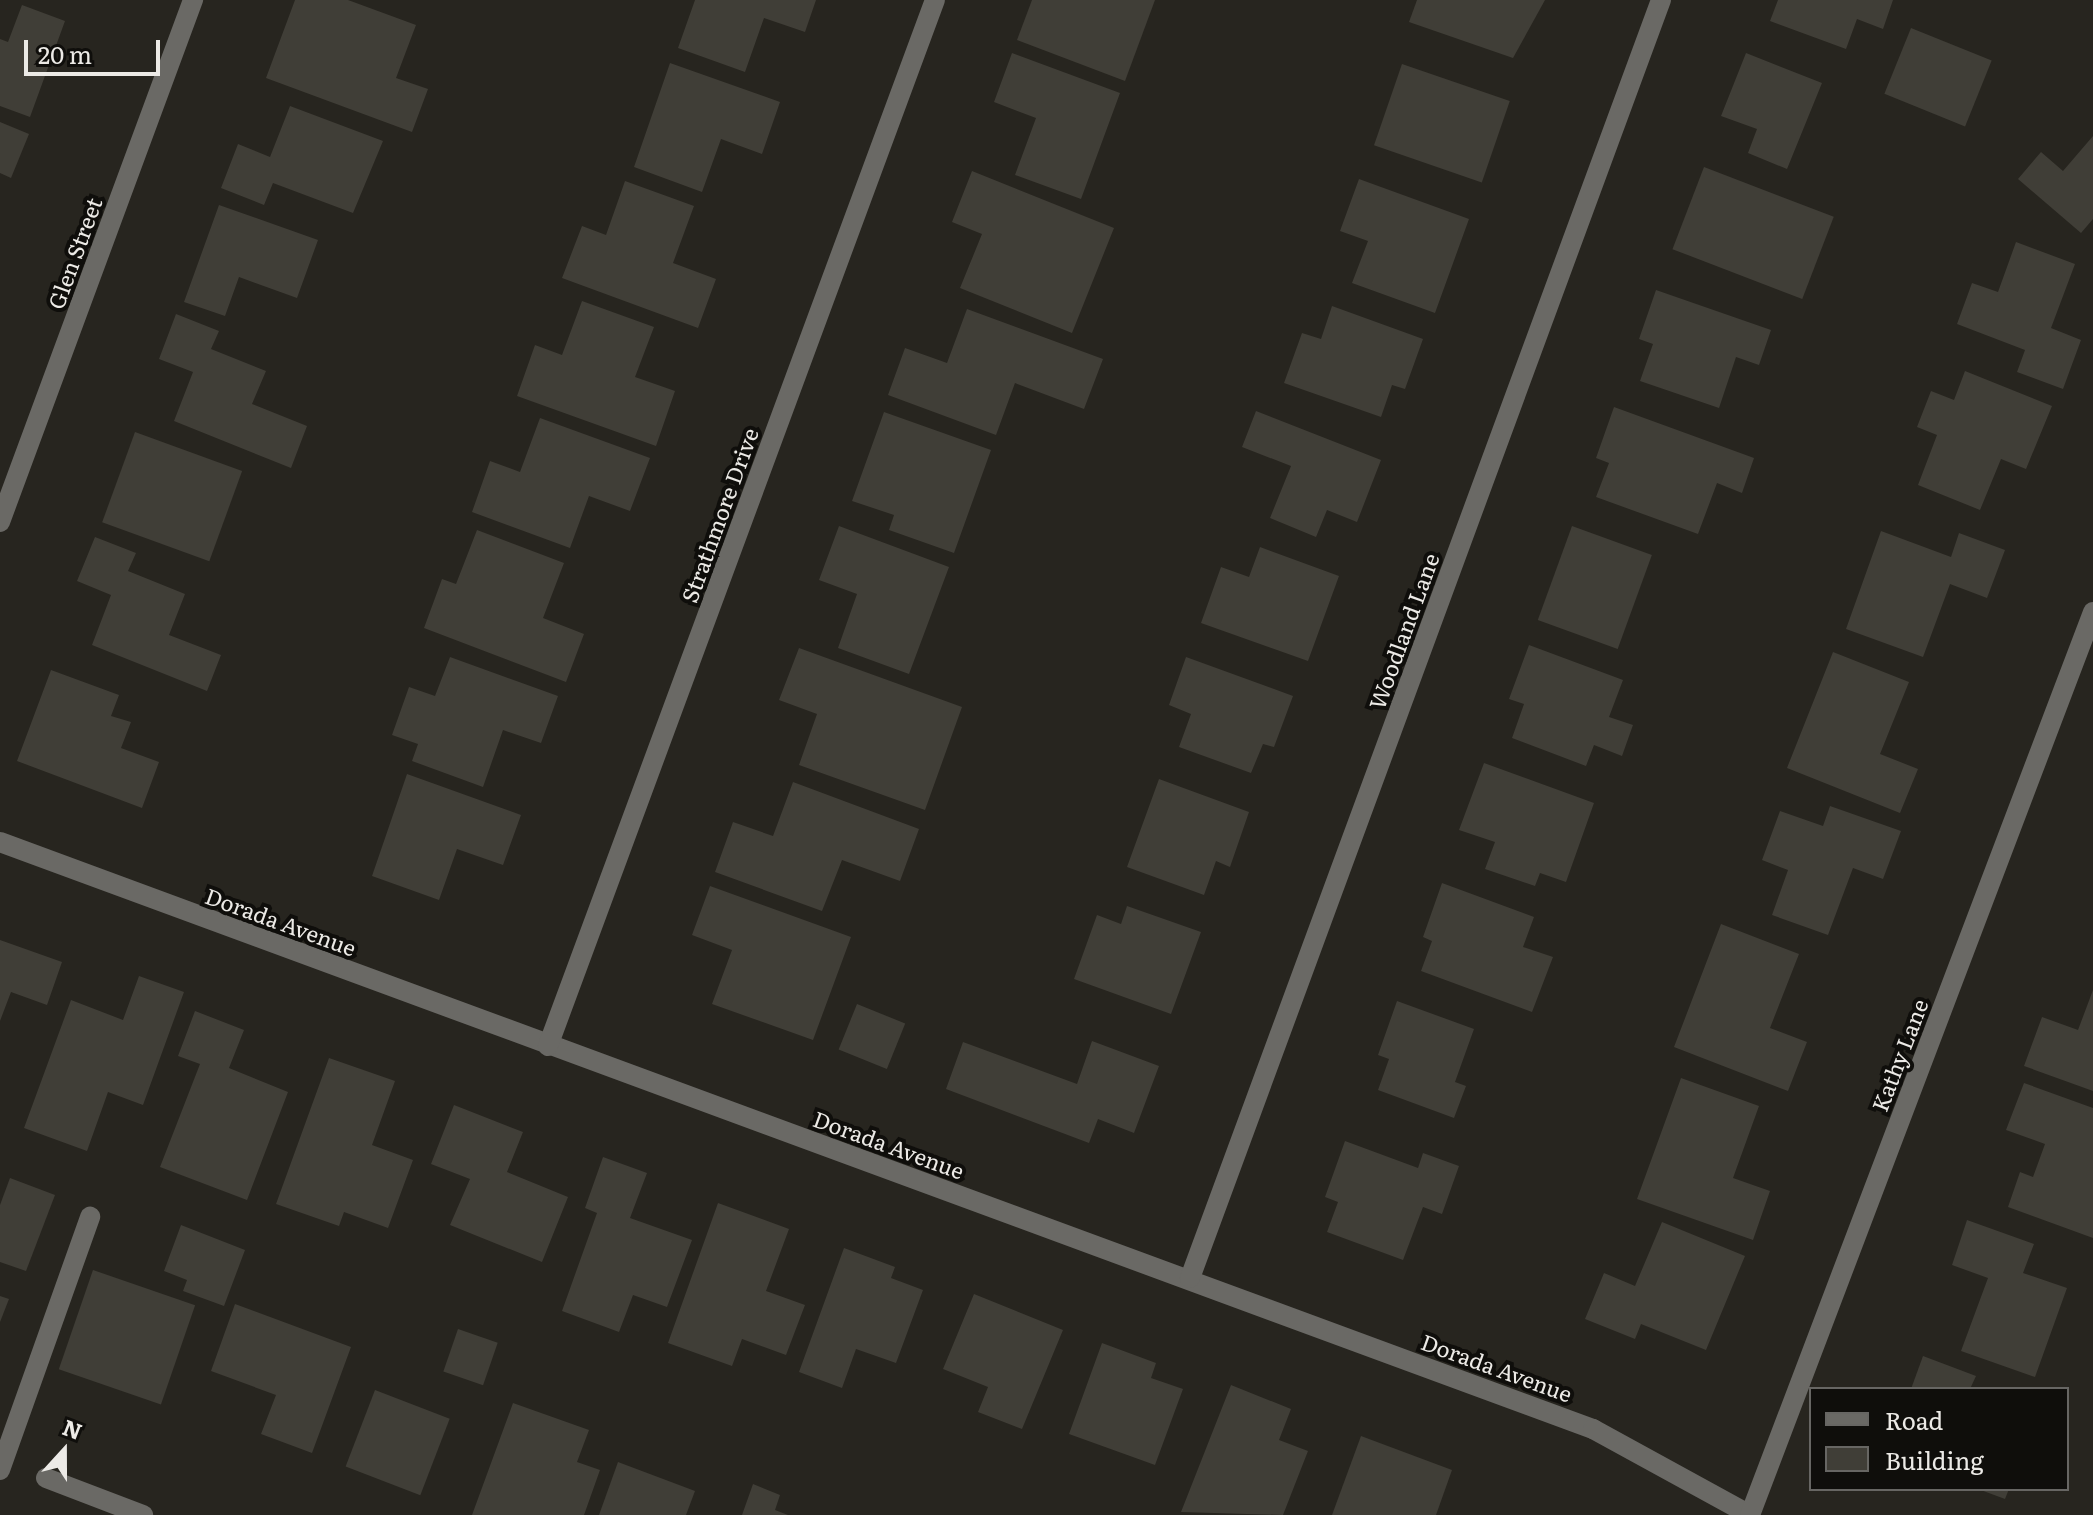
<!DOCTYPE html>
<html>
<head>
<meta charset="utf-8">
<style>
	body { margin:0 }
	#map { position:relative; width:2093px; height:1515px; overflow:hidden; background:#27251f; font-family:Literata,serif }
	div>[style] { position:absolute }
	.building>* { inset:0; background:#403e37; transform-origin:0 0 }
	.service>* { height:20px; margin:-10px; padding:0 10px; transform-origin:10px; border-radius:10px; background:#6a6965 }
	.minor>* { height:20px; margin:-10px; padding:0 10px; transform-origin:10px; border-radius:10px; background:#6a6965 }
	span { translate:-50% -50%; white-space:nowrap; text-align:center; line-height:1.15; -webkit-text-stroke:8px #0f0e0b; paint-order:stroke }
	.street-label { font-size:22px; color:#eceae6 }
	.legend { position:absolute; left:1809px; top:1387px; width:260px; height:104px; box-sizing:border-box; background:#0f0e0b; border:2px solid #676663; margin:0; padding:10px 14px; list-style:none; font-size:24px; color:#eceae6 }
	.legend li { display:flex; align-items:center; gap:16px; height:40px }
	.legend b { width:40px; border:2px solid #676663 }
	.north { position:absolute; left:24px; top:1411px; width:80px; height:80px; -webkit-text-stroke:6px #0f0e0b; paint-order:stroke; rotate:21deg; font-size:22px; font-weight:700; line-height:32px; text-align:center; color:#eceae6 }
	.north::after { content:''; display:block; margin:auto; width:28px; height:36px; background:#eceae6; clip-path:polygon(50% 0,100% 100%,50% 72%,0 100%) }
	.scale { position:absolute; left:24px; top:40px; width:136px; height:36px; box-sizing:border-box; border:4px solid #eceae6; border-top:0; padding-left:10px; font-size:24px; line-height:28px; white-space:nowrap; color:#eceae6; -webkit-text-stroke:6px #0f0e0b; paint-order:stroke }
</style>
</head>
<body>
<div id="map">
	<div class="building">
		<div style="clip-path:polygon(295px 0,348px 0,416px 25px,396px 78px,428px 89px,412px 132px,266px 78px)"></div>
		<div style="clip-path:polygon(695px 0,816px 0,805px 32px,764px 18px,745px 72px,678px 48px)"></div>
		<div style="clip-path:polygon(1032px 0,1155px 0,1125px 81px,1017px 40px)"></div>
		<div style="clip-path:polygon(1417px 0,1545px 0,1513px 58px,1409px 22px)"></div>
		<div style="clip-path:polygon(1778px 0,1893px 0,1883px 29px,1857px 19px,1846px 49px,1770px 21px)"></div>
		<div style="clip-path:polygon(22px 5px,65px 21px,30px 117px,0 106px,0 39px,8px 42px)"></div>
		<div style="left:1911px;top:28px;width:87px;height:71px;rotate:22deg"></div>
		<div style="clip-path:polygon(1012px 53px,1120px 93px,1081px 199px,1015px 175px,1036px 118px,994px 102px)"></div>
		<div style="clip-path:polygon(1746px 53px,1822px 83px,1787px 169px,1748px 153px,1757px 129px,1721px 116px)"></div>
		<div style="clip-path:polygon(670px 63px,780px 102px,762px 154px,721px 139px,702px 192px,634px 167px)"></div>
		<div style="left:1402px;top:64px;width:114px;height:86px;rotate:19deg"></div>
		<div style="clip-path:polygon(290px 106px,383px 141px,353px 213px,273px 183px,264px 205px,221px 188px,238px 144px,270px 157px)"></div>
		<div style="clip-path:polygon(0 122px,29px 134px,11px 178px,0 173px)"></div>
		<div style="clip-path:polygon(2093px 136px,2093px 219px,2081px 233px,2018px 179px,2041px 152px,2063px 171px)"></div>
		<div style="left:1704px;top:167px;width:139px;height:88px;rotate:21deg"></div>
		<div style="clip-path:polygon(972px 171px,1114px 228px,1072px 333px,960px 288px,982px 234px,952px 222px)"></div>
		<div style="clip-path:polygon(1359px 179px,1469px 219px,1435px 313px,1352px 283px,1368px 241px,1340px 231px)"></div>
		<div style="clip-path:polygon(625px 181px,694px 206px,673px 263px,716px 279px,698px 328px,562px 278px,582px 226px,606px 235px)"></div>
		<div style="clip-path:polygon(219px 205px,318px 240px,297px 298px,239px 277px,225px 316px,184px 302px)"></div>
		<div style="clip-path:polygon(2016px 242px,2075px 264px,2051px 328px,2081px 340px,2063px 389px,2017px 372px,2025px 350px,1957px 324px,1972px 283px,1998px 292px)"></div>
		<div style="clip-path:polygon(1656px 290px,1771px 330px,1759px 365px,1736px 357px,1719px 408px,1640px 381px,1653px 344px,1639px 339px)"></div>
		<div style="clip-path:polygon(582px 301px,654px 327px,635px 377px,675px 391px,656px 446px,517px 396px,535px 345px,562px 355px)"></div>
		<div style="clip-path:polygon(1332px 306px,1423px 339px,1405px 389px,1392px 385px,1381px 417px,1284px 383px,1302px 333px,1321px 339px)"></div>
		<div style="clip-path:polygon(967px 309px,1103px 359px,1084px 409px,1015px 383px,996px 435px,888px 395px,905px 348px,947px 363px)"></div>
		<div style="clip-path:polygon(176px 314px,219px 331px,211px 349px,266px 371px,252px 404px,307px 426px,291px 468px,174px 421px,193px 372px,159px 359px)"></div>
		<div style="clip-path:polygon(1965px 371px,2052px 406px,2026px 469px,2001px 459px,1980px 510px,1918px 485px,1937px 435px,1917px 427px,1931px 391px,1954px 400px)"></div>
		<div style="clip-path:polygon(1614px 407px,1754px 458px,1742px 493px,1717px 483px,1698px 534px,1596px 497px,1609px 463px,1596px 458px)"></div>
		<div style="clip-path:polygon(1256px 411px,1381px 460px,1357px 522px,1327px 510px,1316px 537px,1270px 518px,1291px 466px,1242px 447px)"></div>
		<div style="clip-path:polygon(884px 412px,991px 450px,954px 553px,889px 530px,894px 515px,852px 501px)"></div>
		<div style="clip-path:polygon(540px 418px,650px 458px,630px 511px,589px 496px,570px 548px,472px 512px,490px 461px,520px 472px)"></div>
		<div style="left:135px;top:432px;width:114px;height:96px;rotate:20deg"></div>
		<div style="clip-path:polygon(839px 526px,949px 567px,909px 674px,838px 648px,857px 594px,819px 580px)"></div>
		<div style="left:1572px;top:526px;width:85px;height:100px;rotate:20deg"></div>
		<div style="clip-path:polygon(477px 530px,564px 563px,543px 618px,584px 634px,566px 682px,424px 628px,442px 579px,456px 584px)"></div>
		<div style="clip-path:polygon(1881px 531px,1951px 557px,1959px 533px,2005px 550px,1987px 598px,1950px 584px,1923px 657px,1846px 629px)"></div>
		<div style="clip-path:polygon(95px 537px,136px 553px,128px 571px,185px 594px,169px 635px,221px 655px,207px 691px,92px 645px,111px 595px,77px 581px)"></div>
		<div style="clip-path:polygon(1260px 547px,1339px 576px,1308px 661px,1201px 623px,1221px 567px,1249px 577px)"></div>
		<div style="clip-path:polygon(1529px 645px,1623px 680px,1609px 717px,1633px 725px,1622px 756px,1594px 745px,1586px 766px,1512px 738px,1524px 704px,1509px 699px)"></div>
		<div style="clip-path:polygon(799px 648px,962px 707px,925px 810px,799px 765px,817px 714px,779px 700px)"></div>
		<div style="clip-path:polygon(1833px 652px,1909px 682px,1880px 754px,1918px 769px,1900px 813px,1787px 768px)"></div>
		<div style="clip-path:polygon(450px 657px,558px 696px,541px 743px,503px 730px,483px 787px,412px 761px,418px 744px,392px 735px,409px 687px,435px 696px)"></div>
		<div style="clip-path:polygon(1186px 657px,1293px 696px,1274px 747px,1263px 744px,1251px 773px,1179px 747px,1191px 714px,1169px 705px)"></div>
		<div style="clip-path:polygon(51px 670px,119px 695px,111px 716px,131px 722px,121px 748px,159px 762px,142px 808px,17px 761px)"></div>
		<div style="clip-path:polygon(1484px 763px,1594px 803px,1566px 882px,1540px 873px,1535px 886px,1485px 869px,1495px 842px,1459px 830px)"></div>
		<div style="clip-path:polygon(407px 774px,521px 815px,503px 865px,457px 849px,439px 900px,372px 876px)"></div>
		<div style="clip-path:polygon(1159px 779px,1249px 812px,1230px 867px,1216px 861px,1204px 895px,1127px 867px)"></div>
		<div style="clip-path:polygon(793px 782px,919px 829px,900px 881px,842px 860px,822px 911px,715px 872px,733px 822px,773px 836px)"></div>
		<div style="clip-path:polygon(1830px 806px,1901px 831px,1883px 879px,1853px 868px,1828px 935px,1772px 915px,1788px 870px,1762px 860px,1780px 811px,1823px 826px)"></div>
		<div style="clip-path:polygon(1442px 883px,1534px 917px,1523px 947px,1553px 957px,1532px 1012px,1421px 971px,1432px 941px,1423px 937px)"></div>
		<div style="clip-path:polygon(710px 886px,851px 937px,813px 1040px,712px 1004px,732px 950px,692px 935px)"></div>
		<div style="clip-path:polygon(1127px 906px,1201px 932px,1171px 1014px,1074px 979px,1097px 915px,1121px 924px)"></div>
		<div style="clip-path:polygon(1721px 924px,1799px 954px,1770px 1028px,1807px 1042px,1788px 1091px,1674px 1047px)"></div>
		<div style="clip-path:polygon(0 940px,62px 962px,47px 1005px,11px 992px,0 1021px)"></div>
		<div style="clip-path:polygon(139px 976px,184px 992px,143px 1105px,108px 1092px,87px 1151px,24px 1128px,71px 1000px,123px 1020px)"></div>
		<div style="clip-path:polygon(2093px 990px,2093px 1091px,2024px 1066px,2042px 1017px,2078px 1030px)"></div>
		<div style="clip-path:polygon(1397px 1001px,1474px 1029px,1455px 1082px,1466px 1086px,1454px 1118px,1378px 1090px,1389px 1059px,1378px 1055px)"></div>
		<div style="left:857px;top:1004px;width:52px;height:49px;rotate:22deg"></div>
		<div style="clip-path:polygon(195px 1011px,244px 1030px,229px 1068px,288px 1092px,247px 1200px,160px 1167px,200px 1064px,178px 1056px)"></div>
		<div style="clip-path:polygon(1092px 1041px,1159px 1066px,1134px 1133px,1098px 1119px,1089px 1143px,946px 1089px,963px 1042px,1077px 1084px)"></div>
		<div style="clip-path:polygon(329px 1058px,395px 1081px,372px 1145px,413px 1160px,388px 1228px,344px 1212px,339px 1226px,276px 1204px)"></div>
		<div style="clip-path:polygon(1681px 1078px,1759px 1106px,1733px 1178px,1770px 1191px,1753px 1240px,1637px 1199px)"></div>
		<div style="clip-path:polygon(2024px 1083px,2093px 1108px,2093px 1238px,2008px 1207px,2020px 1172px,2033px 1177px,2045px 1144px,2006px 1130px)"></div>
		<div style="clip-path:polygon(454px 1105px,523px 1132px,507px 1172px,568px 1197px,542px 1262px,450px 1225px,470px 1179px,431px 1164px)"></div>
		<div style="clip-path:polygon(1345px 1141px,1418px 1168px,1423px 1153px,1459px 1166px,1442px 1214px,1423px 1207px,1403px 1260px,1327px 1232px,1338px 1202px,1325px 1197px)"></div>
		<div style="clip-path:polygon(603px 1157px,647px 1173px,630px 1218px,692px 1240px,667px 1307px,633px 1295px,619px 1332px,562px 1311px,597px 1213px,585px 1208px)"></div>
		<div style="clip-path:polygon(10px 1178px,55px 1195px,26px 1271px,0 1262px,0 1205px)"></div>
		<div style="clip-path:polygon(718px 1203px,789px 1229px,766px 1291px,805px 1305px,786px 1355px,742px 1339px,732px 1366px,668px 1343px)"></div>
		<div style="clip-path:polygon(1967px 1220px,2034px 1244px,2023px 1273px,2067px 1288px,2035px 1377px,1961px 1351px,1988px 1278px,1952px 1265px)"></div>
		<div style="clip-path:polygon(1662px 1222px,1745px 1256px,1706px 1350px,1641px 1324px,1635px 1339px,1585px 1319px,1604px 1273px,1635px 1286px)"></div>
		<div style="clip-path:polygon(181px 1225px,245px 1250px,224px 1306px,183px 1291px,187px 1280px,164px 1271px)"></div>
		<div style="clip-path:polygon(844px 1248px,895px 1267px,891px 1278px,923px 1290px,896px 1363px,856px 1349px,842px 1388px,799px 1372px)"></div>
		<div style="left:93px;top:1270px;width:108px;height:105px;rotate:19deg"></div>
		<div style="clip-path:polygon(974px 1294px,1063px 1330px,1022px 1429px,978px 1412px,988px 1387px,943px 1369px)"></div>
		<div style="clip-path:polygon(0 1296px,9px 1299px,0 1322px)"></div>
		<div style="clip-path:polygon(235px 1304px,351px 1347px,312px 1453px,261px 1434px,276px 1395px,211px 1371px)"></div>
		<div style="left:458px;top:1329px;width:42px;height:45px;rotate:19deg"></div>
		<div style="clip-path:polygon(1102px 1343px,1156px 1363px,1151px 1378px,1183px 1389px,1155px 1465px,1069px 1434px)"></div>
		<div style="clip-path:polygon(1923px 1356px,1976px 1376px,1970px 1389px,1911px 1389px)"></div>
		<div style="clip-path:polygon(1231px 1385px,1291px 1409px,1279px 1440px,1308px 1451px,1283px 1515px,1181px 1512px)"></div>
		<div style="left:375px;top:1390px;width:80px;height:82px;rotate:21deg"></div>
		<div style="clip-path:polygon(513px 1403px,589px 1430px,577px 1462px,600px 1470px,584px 1515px,472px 1515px)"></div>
		<div style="clip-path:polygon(1361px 1436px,1452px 1470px,1436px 1515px,1332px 1515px)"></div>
		<div style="clip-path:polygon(618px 1462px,695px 1491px,686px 1515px,599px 1515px)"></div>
		<div style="clip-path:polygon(753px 1484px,780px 1495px,775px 1510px,788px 1515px,742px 1515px)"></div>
		<div style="clip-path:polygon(1978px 1489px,2009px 1489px,2005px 1499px)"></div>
	</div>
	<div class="service">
		<div style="left:0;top:1470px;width:269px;rotate:-70.4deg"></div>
	</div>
	<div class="minor">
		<div style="left:0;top:522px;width:557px;rotate:-69.71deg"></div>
		<div style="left:0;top:842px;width:1698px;rotate:20.23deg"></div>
		<div style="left:1593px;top:1429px;width:179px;rotate:28.7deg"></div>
		<div style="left:548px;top:1046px;width:1115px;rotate:-69.7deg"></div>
		<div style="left:1190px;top:1278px;width:1362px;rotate:-69.77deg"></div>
		<div style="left:46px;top:1478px;width:104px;rotate:20.9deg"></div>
		<div style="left:1750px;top:1515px;width:966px;rotate:-69.2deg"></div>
	</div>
	<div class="street-label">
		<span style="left:74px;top:253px;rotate:-70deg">Glen Street</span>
		<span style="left:719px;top:515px;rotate:-70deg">Strathmore Drive</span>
		<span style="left:1403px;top:631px;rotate:-70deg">Woodland Lane</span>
		<span style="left:281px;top:921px;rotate:20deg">Dorada Avenue</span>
		<span style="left:1899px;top:1055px;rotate:-69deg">Kathy Lane</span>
		<span style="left:889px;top:1144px;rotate:20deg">Dorada Avenue</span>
		<span style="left:1497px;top:1367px;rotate:20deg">Dorada Avenue</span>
	</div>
	<ul class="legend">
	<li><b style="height:10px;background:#6a6965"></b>Road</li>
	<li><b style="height:22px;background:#403e37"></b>Building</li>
	</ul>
	<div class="north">N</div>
	<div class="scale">20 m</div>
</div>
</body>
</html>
